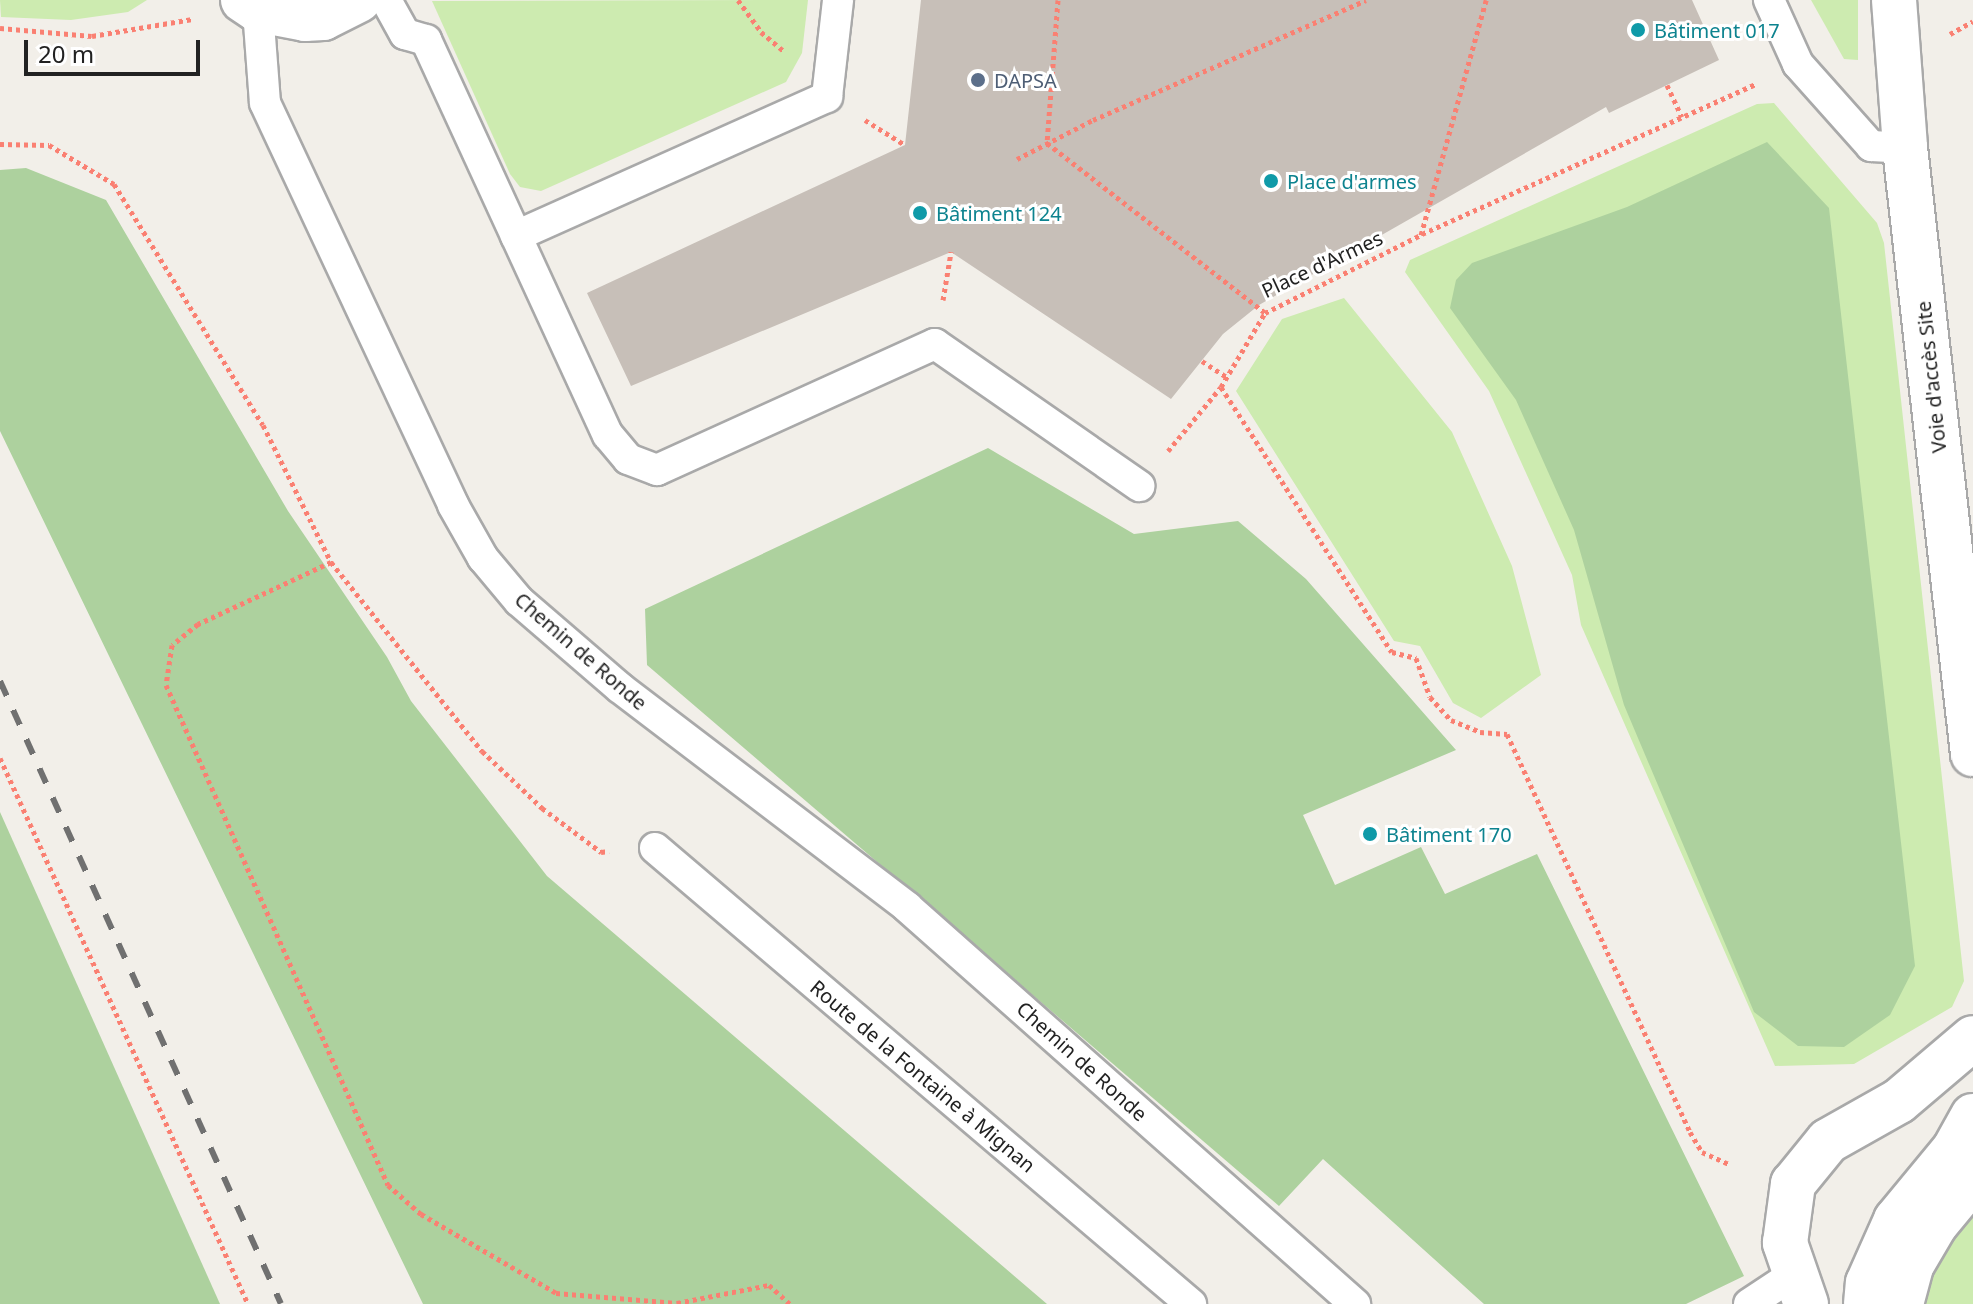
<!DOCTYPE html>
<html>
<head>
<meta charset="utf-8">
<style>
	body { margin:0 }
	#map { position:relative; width:1973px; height:1304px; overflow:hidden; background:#f2efe9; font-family:"Noto Sans",sans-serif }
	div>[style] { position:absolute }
	.grass>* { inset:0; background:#cdebb0 }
	.forest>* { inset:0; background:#add19e }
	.building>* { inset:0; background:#c7bfb8 }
	.path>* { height:5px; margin-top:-2.5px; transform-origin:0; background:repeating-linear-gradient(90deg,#fa8072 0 4px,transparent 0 8px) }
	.roads { filter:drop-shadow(2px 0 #a9a9a9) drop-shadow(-2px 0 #a9a9a9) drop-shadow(0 2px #a9a9a9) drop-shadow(0 -2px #a9a9a9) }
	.lane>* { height:30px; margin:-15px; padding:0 15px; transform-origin:15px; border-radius:15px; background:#fff }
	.street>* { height:44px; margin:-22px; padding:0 22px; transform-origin:22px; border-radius:22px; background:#fff }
	.rail>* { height:6px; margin-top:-3px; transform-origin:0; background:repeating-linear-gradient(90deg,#707070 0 16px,transparent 0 32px) }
	.dots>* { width:22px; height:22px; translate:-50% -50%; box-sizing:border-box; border:4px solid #fff; border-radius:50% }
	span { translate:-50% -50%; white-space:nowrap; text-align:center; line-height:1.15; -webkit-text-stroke:6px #fff; paint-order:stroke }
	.culture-label { font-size:20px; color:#0d838f }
	.left { translate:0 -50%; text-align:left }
	.service-label { font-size:20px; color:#4e5e75 }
	.street-label { font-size:20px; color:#222 }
	.scale { position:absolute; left:24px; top:40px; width:176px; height:36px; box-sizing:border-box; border:4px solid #222; border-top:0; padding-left:10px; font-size:24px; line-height:28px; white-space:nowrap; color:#222; -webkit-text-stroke:6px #fff; paint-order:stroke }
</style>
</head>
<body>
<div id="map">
	<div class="grass">
		<div style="clip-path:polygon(0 0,147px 0,128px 12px,71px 20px,1px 17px)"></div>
		<div style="clip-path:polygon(808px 0,802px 53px,786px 82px,541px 191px,520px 187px,510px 174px,432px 1px)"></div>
		<div style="clip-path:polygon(1811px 0,1858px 0,1858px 60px,1844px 59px)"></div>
		<div style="clip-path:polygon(1774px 103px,1877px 223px,1884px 243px,1964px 981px,1952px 1007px,1854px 1064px,1775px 1066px,1581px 625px,1572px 575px,1489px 391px,1405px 272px,1410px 260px,1757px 104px)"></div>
		<div style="clip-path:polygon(1344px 298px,1452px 432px,1512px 566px,1541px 675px,1481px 718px,1453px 703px,1420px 646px,1394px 641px,1236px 391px,1282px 319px)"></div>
		<div style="clip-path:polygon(1973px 1211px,1973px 1304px,1926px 1304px,1930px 1274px,1946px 1241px)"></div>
	</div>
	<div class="forest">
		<div style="clip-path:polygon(1767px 142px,1829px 208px,1915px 966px,1890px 1015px,1844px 1047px,1798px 1046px,1754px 1012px,1624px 705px,1574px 530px,1516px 400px,1450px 308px,1456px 280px,1472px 263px,1627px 207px)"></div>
		<div style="clip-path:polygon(26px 168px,106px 200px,288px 511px,387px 657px,411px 701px,547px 876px,1047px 1304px,423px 1304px,0 431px,0 170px)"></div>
		<div style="clip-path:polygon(988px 448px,1134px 534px,1238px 521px,1306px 579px,1456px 750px,1303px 815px,1335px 885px,1421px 847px,1445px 894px,1537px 854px,1744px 1276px,1686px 1304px,1484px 1304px,1323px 1159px,1279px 1206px,647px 665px,645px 609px)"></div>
		<div style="clip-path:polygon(0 812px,220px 1304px,0 1304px)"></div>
	</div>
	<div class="building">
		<div style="clip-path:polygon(921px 0,1692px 0,1719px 60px,1609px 113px,1606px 107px,1259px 305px,1223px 334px,1171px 399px,951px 252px,631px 386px,587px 293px,905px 145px)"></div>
	</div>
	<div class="path">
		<div style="left:738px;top:0;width:39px;rotate:54deg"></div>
		<div style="left:761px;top:32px;width:31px;rotate:40deg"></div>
		<div style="left:1058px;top:0;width:143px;rotate:94.4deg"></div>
		<div style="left:1047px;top:143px;width:276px;rotate:37.9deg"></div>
		<div style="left:1265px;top:313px;width:174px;rotate:-26.6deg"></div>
		<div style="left:1421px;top:235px;width:244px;rotate:-74.5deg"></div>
		<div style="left:0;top:28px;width:92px;rotate:5deg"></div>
		<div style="left:92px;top:36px;width:102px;rotate:-9.6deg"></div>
		<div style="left:1950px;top:34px;width:26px;rotate:-29deg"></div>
		<div style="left:1667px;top:85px;width:35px;rotate:65deg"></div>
		<div style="left:865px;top:120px;width:47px;rotate:32deg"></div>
		<div style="left:0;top:144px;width:49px;rotate:1.2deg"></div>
		<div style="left:49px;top:145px;width:76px;rotate:31deg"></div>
		<div style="left:114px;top:184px;width:283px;rotate:58.3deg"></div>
		<div style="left:263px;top:425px;width:153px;rotate:63.6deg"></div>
		<div style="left:331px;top:562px;width:242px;rotate:51.4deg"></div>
		<div style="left:482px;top:751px;width:83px;rotate:43.5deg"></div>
		<div style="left:542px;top:808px;width:74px;rotate:36.7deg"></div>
		<div style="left:601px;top:852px;width:8px;rotate:-7deg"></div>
		<div style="left:1017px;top:159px;width:85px;rotate:-27.2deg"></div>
		<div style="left:1093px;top:120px;width:298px;rotate:-23.7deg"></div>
		<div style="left:1422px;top:234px;width:365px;rotate:-24.2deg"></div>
		<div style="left:943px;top:300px;width:49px;rotate:-80.5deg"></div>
		<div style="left:1202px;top:361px;width:30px;rotate:33deg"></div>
		<div style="left:1221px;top:387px;width:315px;rotate:57.2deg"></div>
		<div style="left:1392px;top:652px;width:25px;rotate:14deg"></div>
		<div style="left:1416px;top:658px;width:41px;rotate:70.3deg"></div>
		<div style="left:1430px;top:697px;width:31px;rotate:48deg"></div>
		<div style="left:1451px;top:720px;width:31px;rotate:22deg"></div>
		<div style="left:1480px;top:732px;width:27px;rotate:4deg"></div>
		<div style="left:1507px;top:734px;width:438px;rotate:65.3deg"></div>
		<div style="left:1690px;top:1132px;width:23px;rotate:59deg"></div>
		<div style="left:1702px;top:1152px;width:30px;rotate:24deg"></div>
		<div style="left:1168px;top:451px;width:83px;rotate:-50.4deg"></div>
		<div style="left:1221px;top:387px;width:86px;rotate:-59.3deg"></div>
		<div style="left:331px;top:562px;width:147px;rotate:155deg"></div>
		<div style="left:198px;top:624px;width:33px;rotate:141deg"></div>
		<div style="left:172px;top:645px;width:40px;rotate:98.5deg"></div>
		<div style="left:166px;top:685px;width:547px;rotate:66.06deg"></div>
		<div style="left:388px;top:1185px;width:44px;rotate:41.3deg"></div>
		<div style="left:421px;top:1214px;width:156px;rotate:30.3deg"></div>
		<div style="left:556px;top:1293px;width:121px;rotate:4.7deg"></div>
		<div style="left:677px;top:1303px;width:94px;rotate:-11.1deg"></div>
		<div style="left:769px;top:1285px;width:28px;rotate:42deg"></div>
		<div style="left:0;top:758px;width:600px;rotate:65.57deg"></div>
	</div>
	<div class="roads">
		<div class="lane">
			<div style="left:386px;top:0;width:39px;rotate:61deg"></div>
			<div style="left:405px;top:34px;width:22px;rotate:16deg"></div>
			<div style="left:426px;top:40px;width:435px;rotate:65.3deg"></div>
			<div style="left:608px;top:435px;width:31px;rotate:50deg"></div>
			<div style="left:628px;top:459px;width:31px;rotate:21deg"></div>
			<div style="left:657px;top:470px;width:305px;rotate:-24.4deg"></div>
			<div style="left:935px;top:344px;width:249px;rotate:34.8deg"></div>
			<div style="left:1769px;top:0;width:70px;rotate:65.6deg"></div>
			<div style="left:1798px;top:64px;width:110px;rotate:48.3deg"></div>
			<div style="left:1871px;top:146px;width:34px;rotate:3deg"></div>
			<div style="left:258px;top:10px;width:93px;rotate:85.7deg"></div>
			<div style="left:265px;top:103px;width:444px;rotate:64.9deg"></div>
			<div style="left:453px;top:505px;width:61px;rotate:60.5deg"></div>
			<div style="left:483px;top:558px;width:56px;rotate:50.1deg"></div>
			<div style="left:519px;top:601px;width:133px;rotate:40.7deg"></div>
			<div style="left:620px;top:688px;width:361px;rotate:37.3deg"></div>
			<div style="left:907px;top:907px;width:599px;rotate:41.55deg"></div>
			<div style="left:516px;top:236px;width:341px;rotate:-24.1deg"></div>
			<div style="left:827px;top:97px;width:98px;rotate:-83.5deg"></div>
			<div style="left:655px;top:848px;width:704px;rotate:40.39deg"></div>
			<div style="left:1749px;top:1304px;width:53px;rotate:-33.4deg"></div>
		</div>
		<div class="street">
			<div style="left:243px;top:0;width:18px;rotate:34deg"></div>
			<div style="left:258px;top:10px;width:48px;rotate:10.8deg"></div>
			<div style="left:305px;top:19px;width:18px;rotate:-3deg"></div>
			<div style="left:323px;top:18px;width:40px;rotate:-26.6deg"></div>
			<div style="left:1894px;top:0;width:148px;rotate:85.7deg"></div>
			<div style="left:1905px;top:148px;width:610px;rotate:83.6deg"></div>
			<div style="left:1806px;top:1304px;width:65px;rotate:-109deg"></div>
			<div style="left:1785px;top:1243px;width:60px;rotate:-82.3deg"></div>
			<div style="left:1793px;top:1184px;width:55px;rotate:-50.9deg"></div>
			<div style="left:1828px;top:1141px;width:81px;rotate:-29.4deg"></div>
			<div style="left:1899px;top:1101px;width:97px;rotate:-40.4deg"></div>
			<div style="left:1866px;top:1304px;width:21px;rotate:-85deg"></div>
			<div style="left:1868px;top:1283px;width:69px;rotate:-66deg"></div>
			<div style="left:1896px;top:1220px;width:91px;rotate:-50.4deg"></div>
			<div style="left:1954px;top:1150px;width:39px;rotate:-61deg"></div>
			<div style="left:1901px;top:1304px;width:39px;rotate:-75deg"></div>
			<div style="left:1911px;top:1266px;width:48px;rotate:-59.7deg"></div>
			<div style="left:1935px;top:1225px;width:60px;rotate:-50.4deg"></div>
		</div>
	</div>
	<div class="rail">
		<div style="left:0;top:681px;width:683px;rotate:65.72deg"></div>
	</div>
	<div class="dots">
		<div style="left:1638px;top:30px;background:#0f9aa8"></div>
		<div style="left:978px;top:80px;background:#5c6f8a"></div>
		<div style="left:1271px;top:181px;background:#0f9aa8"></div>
		<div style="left:920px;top:213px;background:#0f9aa8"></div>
		<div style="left:1370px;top:834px;background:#0f9aa8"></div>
	</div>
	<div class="culture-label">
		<span class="left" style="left:1654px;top:30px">Bâtiment 017</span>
		<span class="left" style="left:1287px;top:181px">Place d'armes</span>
		<span class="left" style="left:936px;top:213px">Bâtiment 124</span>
		<span class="left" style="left:1386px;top:834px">Bâtiment 170</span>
	</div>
	<div class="service-label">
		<span class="left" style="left:994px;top:80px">DAPSA</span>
	</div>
	<div class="street-label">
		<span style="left:1322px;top:264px;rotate:-25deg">Place d'Armes</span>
		<span style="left:1931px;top:377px;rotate:-96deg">Voie d'accès Site</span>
		<span style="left:581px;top:651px;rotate:41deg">Chemin de Ronde</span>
		<span style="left:1082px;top:1061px;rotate:42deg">Chemin de Ronde</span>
		<span style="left:923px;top:1076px;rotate:40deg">Route de la Fontaine à Mignan</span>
	</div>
	<div class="scale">20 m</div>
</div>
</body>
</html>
